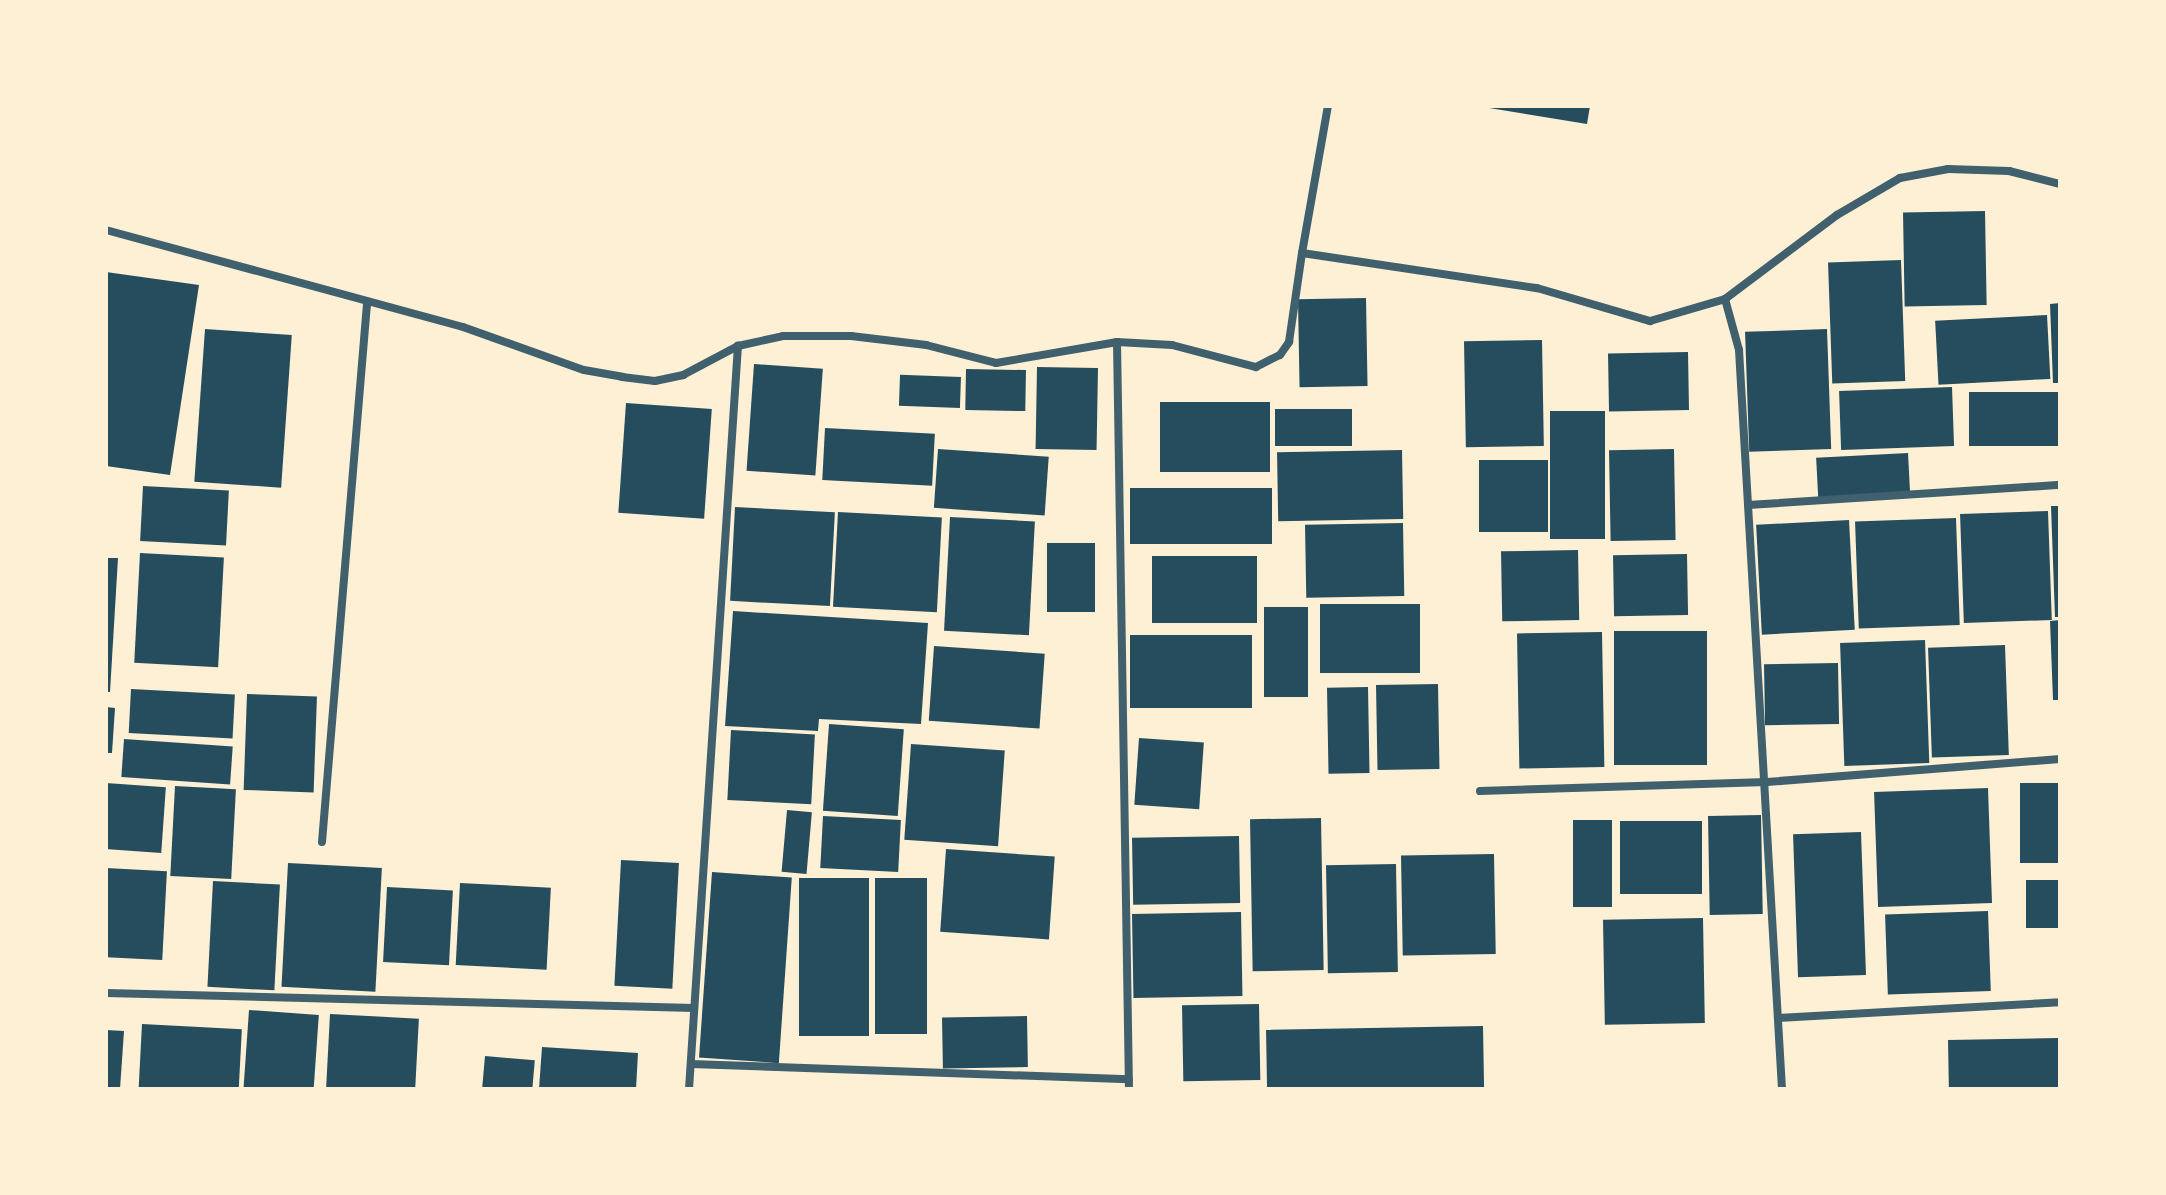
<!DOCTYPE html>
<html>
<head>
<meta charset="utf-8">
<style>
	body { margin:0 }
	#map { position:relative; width:2166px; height:1195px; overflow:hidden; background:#fdf0d5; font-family:"PT Serif",serif }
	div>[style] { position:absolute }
	.building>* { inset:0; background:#264d5e; transform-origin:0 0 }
	.minor>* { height:8px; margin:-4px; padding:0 4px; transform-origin:4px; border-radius:4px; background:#3f606c }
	span { translate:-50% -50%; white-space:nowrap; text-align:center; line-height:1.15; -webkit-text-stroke:6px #fdf0d5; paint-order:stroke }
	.frame { position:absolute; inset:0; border:108px solid #fdf0d5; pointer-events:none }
</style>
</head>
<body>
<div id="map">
	<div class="building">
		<div style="clip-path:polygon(1477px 106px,1590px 106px,1587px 124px)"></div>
		<div style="left:1985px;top:211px;width:94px;height:82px;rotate:89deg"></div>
		<div style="left:1901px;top:260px;width:121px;height:73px;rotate:88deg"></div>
		<div style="clip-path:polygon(106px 272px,199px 285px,170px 475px,106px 466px)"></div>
		<div style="left:1366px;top:298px;width:88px;height:68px;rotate:89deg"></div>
		<div style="clip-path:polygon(2060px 303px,2060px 383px,2053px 383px,2050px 304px)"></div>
		<div style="left:2047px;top:315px;width:64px;height:112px;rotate:87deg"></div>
		<div style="left:205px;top:329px;width:87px;height:153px;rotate:4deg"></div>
		<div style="left:1827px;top:329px;width:120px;height:82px;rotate:88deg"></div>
		<div style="left:1542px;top:340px;width:106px;height:78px;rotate:89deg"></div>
		<div style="left:1688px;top:352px;width:58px;height:80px;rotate:89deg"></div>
		<div style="left:754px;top:364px;width:69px;height:107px;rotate:4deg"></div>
		<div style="left:1037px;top:367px;width:61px;height:82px;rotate:1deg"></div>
		<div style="left:966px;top:369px;width:60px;height:41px;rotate:1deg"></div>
		<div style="left:961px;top:377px;width:31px;height:61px;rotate:92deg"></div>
		<div style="left:1952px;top:387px;width:59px;height:113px;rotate:88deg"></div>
		<div style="left:2060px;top:392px;width:54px;height:91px;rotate:90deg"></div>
		<div style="left:1160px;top:402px;width:110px;height:70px"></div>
		<div style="left:626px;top:403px;width:86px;height:110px;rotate:4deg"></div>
		<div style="left:1352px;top:409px;width:37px;height:77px;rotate:90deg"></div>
		<div style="left:1605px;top:411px;width:128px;height:55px;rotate:90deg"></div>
		<div style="left:825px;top:428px;width:110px;height:52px;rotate:3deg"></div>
		<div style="left:938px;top:449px;width:111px;height:59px;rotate:4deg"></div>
		<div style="left:1674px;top:449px;width:91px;height:65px;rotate:89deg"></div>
		<div style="left:1402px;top:450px;width:69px;height:125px;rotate:89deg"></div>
		<div style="left:1908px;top:453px;width:40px;height:92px;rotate:87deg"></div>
		<div style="left:1548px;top:460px;width:72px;height:69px;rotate:90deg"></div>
		<div style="left:143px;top:486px;width:86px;height:55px;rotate:3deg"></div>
		<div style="left:1130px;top:488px;width:142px;height:56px"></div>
		<div style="clip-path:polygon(2051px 506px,2060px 506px,2060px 617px,2055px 617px)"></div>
		<div style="left:735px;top:507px;width:100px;height:94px;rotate:3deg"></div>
		<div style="left:2048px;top:511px;width:109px;height:88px;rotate:88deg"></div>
		<div style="left:838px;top:512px;width:104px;height:95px;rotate:3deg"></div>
		<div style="left:950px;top:517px;width:85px;height:114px;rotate:3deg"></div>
		<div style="left:1956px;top:518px;width:107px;height:101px;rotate:88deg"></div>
		<div style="left:1849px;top:520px;width:110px;height:93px;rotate:87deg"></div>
		<div style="left:1403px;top:523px;width:73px;height:98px;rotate:89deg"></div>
		<div style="left:1047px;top:543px;width:48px;height:69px"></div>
		<div style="left:1578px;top:550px;width:70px;height:77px;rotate:89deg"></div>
		<div style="left:140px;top:553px;width:84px;height:110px;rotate:3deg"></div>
		<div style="left:1687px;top:554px;width:61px;height:74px;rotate:89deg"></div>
		<div style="left:1152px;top:556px;width:105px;height:67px"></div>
		<div style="clip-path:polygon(106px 558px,118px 558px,110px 692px,106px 692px)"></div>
		<div style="left:1420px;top:604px;width:69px;height:100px;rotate:90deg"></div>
		<div style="left:1264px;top:607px;width:44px;height:90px"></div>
		<div style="clip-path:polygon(733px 611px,928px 623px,921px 724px,819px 719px,818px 731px,725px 726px)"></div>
		<div style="clip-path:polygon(2060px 620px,2060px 700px,2053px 700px,2050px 621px)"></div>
		<div style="left:1707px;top:631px;width:134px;height:93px;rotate:90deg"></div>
		<div style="left:1602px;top:632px;width:135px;height:85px;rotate:89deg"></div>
		<div style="left:1130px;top:635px;width:122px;height:73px"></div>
		<div style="left:1925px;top:640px;width:123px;height:85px;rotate:88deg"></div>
		<div style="left:2005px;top:645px;width:110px;height:77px;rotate:88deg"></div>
		<div style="left:934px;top:646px;width:111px;height:75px;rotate:4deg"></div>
		<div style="left:1838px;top:663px;width:61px;height:74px;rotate:89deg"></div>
		<div style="left:1438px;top:684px;width:85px;height:62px;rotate:89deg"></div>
		<div style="left:1368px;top:687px;width:86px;height:41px;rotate:89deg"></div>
		<div style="left:131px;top:689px;width:104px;height:44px;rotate:3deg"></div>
		<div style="left:247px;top:694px;width:70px;height:96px;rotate:2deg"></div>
		<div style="clip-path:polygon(106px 707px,115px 708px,112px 753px,106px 753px)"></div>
		<div style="left:829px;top:724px;width:75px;height:87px;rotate:4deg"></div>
		<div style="left:731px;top:730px;width:84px;height:70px;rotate:3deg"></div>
		<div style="left:1139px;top:738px;width:65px;height:67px;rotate:4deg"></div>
		<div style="left:124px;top:739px;width:109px;height:38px;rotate:4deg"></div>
		<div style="left:911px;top:744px;width:94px;height:96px;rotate:4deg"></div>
		<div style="left:106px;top:783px;width:60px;height:66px;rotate:4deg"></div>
		<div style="left:2060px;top:783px;width:80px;height:40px;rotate:90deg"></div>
		<div style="left:175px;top:786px;width:61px;height:90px;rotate:3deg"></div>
		<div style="left:1988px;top:788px;width:115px;height:114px;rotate:88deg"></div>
		<div style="left:787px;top:810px;width:25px;height:62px;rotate:5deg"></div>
		<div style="left:1761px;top:815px;width:99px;height:53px;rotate:89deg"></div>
		<div style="left:823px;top:816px;width:78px;height:52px;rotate:3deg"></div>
		<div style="left:1321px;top:818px;width:152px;height:71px;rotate:89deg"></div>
		<div style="left:1612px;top:820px;width:87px;height:39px;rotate:90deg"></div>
		<div style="left:1702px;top:821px;width:73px;height:82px;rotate:90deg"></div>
		<div style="left:1861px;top:832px;width:143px;height:68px;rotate:88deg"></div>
		<div style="left:1239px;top:836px;width:67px;height:107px;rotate:89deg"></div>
		<div style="left:946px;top:849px;width:109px;height:83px;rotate:4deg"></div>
		<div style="left:1494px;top:854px;width:100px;height:93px;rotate:89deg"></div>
		<div style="left:621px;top:860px;width:58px;height:126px;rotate:3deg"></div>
		<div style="left:288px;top:863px;width:94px;height:124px;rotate:3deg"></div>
		<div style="left:1396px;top:864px;width:108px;height:70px;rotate:89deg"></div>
		<div style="left:106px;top:868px;width:61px;height:89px;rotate:3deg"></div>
		<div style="left:712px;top:872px;width:80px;height:186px;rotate:4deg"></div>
		<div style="left:869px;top:878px;width:158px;height:70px;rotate:90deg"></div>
		<div style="left:875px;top:878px;width:52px;height:156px"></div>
		<div style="left:2060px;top:880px;width:48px;height:34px;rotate:90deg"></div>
		<div style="left:213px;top:881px;width:67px;height:106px;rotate:3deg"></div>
		<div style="left:460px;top:883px;width:91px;height:82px;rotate:3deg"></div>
		<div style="left:387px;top:887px;width:66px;height:75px;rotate:3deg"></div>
		<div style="left:1988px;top:911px;width:80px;height:103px;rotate:88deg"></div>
		<div style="left:1241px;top:912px;width:84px;height:109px;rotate:89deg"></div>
		<div style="left:1703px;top:918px;width:105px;height:100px;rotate:89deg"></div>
		<div style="left:1259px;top:1004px;width:76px;height:77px;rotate:89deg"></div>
		<div style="left:249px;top:1010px;width:70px;height:79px;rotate:4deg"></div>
		<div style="left:330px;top:1014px;width:89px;height:75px;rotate:3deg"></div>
		<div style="left:1027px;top:1016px;width:51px;height:85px;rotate:89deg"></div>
		<div style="left:142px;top:1024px;width:100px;height:65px;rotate:3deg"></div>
		<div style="left:1483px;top:1026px;width:63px;height:217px;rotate:89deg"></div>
		<div style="clip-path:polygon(106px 1030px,124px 1031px,120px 1089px,106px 1089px)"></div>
		<div style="left:2059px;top:1038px;width:51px;height:111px;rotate:89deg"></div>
		<div style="clip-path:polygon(542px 1047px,638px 1053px,636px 1089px,539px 1089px)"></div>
		<div style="left:485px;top:1056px;width:50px;height:33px;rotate:5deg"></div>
	</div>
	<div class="minor">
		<div style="left:106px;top:230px;width:370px;rotate:15.2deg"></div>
		<div style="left:463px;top:327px;width:128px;rotate:19.6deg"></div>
		<div style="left:584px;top:370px;width:39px;rotate:10deg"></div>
		<div style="left:622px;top:377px;width:33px;rotate:7deg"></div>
		<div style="left:655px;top:381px;width:29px;rotate:-12deg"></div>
		<div style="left:683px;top:375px;width:62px;rotate:-27.8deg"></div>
		<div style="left:738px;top:346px;width:46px;rotate:-12.5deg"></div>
		<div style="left:783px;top:336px;width:68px"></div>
		<div style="left:851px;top:336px;width:76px;rotate:6.8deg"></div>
		<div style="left:926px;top:345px;width:72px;rotate:14.4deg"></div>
		<div style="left:996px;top:363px;width:123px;rotate:-9.8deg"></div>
		<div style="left:1117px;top:342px;width:55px;rotate:3.1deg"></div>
		<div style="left:1172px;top:345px;width:87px;rotate:14.7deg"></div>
		<div style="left:1256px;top:367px;width:27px;rotate:-27deg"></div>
		<div style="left:1280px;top:355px;width:16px;rotate:-55deg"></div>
		<div style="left:1289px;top:342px;width:90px;rotate:-81.7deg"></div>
		<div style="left:1302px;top:253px;width:238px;rotate:8.5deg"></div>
		<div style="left:1537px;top:288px;width:118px;rotate:16.3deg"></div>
		<div style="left:1650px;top:321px;width:78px;rotate:-16.3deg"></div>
		<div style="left:1725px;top:299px;width:140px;rotate:-36.9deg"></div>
		<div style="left:1837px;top:215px;width:73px;rotate:-30.4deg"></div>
		<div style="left:1900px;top:178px;width:49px;rotate:-10.6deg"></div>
		<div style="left:1948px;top:169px;width:61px;rotate:1.9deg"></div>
		<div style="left:2009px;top:171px;width:53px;rotate:14.3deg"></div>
		<div style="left:1302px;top:253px;width:149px;rotate:-80deg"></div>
		<div style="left:1725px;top:299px;width:53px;rotate:74.6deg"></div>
		<div style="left:1739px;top:350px;width:740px;rotate:86.67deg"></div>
		<div style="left:1117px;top:342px;width:747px;rotate:89.08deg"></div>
		<div style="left:1748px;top:505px;width:313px;rotate:-3.7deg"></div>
		<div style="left:1480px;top:791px;width:287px;rotate:-1.8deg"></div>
		<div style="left:1767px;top:782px;width:294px;rotate:-4.5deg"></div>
		<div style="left:322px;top:842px;width:540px;rotate:-85.22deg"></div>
		<div style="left:106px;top:993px;width:588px;rotate:1.46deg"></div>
		<div style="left:1778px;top:1018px;width:282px;rotate:-3.2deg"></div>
		<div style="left:691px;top:1064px;width:438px;rotate:2deg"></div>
		<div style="left:689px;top:1089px;width:745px;rotate:-86.23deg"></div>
	</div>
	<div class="frame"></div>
</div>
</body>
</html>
